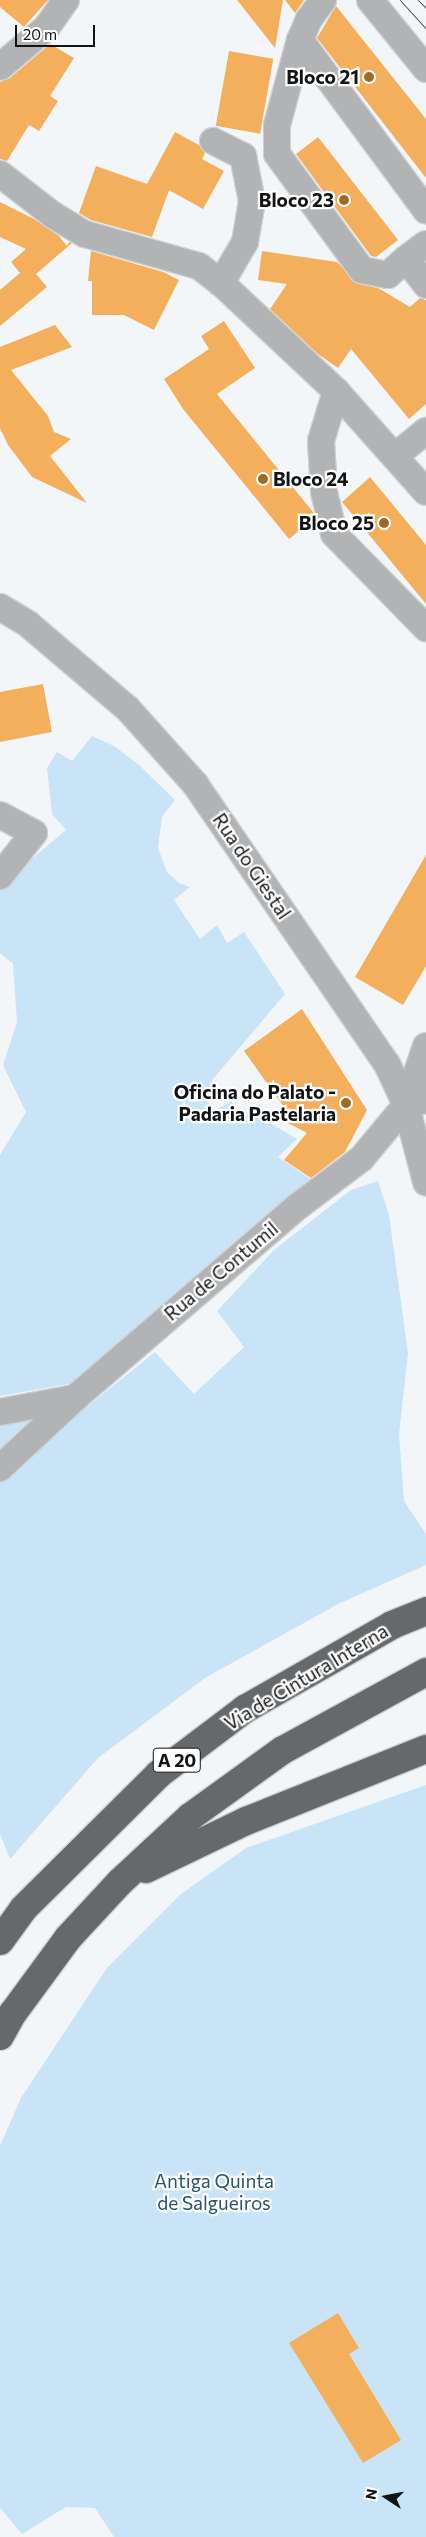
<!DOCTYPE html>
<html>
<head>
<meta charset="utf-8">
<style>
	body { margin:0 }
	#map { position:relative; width:426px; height:2537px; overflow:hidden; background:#f2f6f8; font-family:Commissioner,sans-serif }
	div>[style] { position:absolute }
	.green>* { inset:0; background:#c8e4f6 }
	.building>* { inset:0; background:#f4af5c; transform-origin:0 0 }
	.roads { filter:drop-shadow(1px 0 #ced2d4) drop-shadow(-1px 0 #ced2d4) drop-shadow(0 1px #ced2d4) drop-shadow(0 -1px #ced2d4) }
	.minor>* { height:26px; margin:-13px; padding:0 13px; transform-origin:13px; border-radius:13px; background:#b2b3b4 }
	.highway>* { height:28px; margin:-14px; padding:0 14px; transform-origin:14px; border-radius:14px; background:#66696b }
	.tram>* { height:1px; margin:-0.5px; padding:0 0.5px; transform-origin:0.5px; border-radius:0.5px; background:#4f5052 }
	.dots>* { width:14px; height:14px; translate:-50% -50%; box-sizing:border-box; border:2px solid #fff; border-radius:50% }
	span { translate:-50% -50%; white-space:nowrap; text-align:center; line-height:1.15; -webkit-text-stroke:4.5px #fff; paint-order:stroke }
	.shield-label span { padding:1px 4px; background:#fff; border:1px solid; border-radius:4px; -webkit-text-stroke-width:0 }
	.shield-label { font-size:18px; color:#121314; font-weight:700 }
	.poi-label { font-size:19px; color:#121314; font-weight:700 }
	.right { translate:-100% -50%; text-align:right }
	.left { translate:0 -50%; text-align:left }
	.street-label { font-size:19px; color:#121314 }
	.park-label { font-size:19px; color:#29546d }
	.north { position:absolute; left:361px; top:2472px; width:50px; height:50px; -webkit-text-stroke:4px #fff; paint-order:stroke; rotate:281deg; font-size:14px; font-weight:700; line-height:20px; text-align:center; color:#121314 }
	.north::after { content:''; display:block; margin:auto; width:18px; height:22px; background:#121314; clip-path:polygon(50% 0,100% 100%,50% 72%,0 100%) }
	.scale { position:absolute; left:15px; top:25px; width:80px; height:22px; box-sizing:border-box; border:2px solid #121314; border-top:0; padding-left:6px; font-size:15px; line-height:18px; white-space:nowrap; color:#121314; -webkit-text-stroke:4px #fff; paint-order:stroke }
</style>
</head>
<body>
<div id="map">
	<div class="green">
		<div style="clip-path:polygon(92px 736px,114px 746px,139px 765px,175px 800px,162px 817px,158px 848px,167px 872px,179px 883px,190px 887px,174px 900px,200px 939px,217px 925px,227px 943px,244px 932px,285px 994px,212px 1080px,207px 1116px,231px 1101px,242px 1118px,250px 1111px,297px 1139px,278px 1157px,312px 1180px,79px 1382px,0 1396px,0 1155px,26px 1112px,3px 1065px,17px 1022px,13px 964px,0 953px,0 886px,66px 830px,52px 814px,47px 768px,57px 752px,72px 761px)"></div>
		<div style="clip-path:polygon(378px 1181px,389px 1215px,408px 1353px,399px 1435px,404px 1501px,426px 1534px,426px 1565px,338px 1604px,205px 1678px,98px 1758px,10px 1859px,0 1834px,0 1482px,37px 1447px,155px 1352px,194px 1394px,244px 1347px,217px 1311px,274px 1250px,351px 1190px)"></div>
		<div style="clip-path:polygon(31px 1419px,0 1453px,0 1424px)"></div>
		<div style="clip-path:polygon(426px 1785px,426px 2537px,114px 2537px,95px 2508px,66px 2507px,22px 2534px,0 2508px,0 2146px,21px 2098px,107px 1968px,181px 1894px,246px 1848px)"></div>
	</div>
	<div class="building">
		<div style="clip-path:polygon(0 0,48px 0,24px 27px,0 7px)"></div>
		<div style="clip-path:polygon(237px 0,283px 0,275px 48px)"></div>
		<div style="clip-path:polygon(285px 0,304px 0,295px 13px)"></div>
		<div style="clip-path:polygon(336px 6px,426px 119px,426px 178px,317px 38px)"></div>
		<div style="clip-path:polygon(50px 44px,74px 58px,50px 96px,58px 101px,39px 131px,29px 125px,7px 161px,0 159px,0 82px,10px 78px)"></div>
		<div style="left:229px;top:51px;width:45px;height:76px;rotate:10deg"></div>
		<div style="clip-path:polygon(175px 132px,199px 145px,205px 153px,202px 159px,224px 171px,203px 209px,169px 190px,152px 237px,91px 220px,79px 213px,96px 166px,147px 184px)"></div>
		<div style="clip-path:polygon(318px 137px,398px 240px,376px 257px,371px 256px,296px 154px)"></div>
		<div style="clip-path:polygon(0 202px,34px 219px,59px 236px,67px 246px,69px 242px,72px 243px,36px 274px,47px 287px,0 326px,0 290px,20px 273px,11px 262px,26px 249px,0 237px)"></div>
		<div style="clip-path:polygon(91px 251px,163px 272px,179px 280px,154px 330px,124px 315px,92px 315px,92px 281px,88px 281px)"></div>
		<div style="clip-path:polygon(262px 251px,337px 262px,359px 284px,378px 288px,410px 307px,420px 298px,426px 300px,426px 404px,409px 419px,351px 349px,338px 368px,318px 354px,270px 309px,287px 284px,258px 280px)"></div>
		<div style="clip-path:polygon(224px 321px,255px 368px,217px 394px,313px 512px,315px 518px,289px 539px,183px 409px,164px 379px,209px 349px,201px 336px)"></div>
		<div style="clip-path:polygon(55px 325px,72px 347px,11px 370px,48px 416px,54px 432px,71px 439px,50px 456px,87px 503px,32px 477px,8px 445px,0 428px,0 347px)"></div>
		<div style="clip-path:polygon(370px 477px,426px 545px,426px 604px,342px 502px)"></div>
		<div style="clip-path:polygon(43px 684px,52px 732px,0 742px,0 692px)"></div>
		<div style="clip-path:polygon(426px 855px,426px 966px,403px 1005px,355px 977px)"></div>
		<div style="clip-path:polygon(302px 1009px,367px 1110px,345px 1152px,311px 1178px,284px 1160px,307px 1133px,288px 1123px,292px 1118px,244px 1051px)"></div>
		<div style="clip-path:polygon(338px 2313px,359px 2348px,349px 2354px,401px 2440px,363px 2463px,289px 2343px)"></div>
	</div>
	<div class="roads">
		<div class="minor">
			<div style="left:323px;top:0;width:24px;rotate:126deg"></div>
			<div style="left:309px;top:19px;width:23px;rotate:113deg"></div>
			<div style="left:300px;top:40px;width:88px;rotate:105.1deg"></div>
			<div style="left:277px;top:125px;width:29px;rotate:90deg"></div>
			<div style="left:277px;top:154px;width:144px;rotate:53.8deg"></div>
			<div style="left:362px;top:270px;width:26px;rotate:11deg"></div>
			<div style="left:388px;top:275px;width:24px;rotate:-42deg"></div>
			<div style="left:406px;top:259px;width:33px;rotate:52deg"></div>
			<div style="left:370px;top:0;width:89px;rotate:50.9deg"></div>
			<div style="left:300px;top:40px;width:212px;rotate:53.5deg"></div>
			<div style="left:0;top:67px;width:62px;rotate:-40.4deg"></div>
			<div style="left:47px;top:27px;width:33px;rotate:-55deg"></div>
			<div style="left:213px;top:141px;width:34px;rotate:27deg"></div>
			<div style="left:243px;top:156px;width:46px;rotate:78.7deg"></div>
			<div style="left:252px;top:201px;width:42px;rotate:99.7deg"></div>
			<div style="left:245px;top:242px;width:48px;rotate:120.3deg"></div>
			<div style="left:0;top:174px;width:67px;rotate:37.7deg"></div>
			<div style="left:53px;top:215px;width:37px;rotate:31deg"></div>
			<div style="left:85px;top:234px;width:118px;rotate:15.7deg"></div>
			<div style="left:199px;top:266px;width:28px;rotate:38deg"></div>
			<div style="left:221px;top:283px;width:158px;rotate:43.2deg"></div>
			<div style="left:336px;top:391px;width:135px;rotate:48.3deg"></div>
			<div style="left:406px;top:259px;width:25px;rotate:-37deg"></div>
			<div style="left:336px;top:391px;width:52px;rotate:106.7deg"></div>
			<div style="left:321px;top:441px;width:51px;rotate:86.6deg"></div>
			<div style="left:324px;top:492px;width:43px;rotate:76.6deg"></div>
			<div style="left:334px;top:534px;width:132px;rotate:45.6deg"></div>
			<div style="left:395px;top:456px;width:40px;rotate:-39deg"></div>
			<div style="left:0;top:607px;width:33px;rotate:31deg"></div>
			<div style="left:28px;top:624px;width:131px;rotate:40.4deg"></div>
			<div style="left:128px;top:709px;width:101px;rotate:48.2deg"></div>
			<div style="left:195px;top:784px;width:340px;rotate:55.6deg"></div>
			<div style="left:387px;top:1064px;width:45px;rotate:65.1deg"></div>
			<div style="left:406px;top:1105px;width:80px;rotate:75.4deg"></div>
			<div style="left:0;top:815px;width:38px;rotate:28deg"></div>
			<div style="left:34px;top:833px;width:55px;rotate:128.3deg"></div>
			<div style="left:406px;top:1105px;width:62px;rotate:-71.3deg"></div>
			<div style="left:0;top:1412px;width:76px;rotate:-10.6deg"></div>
			<div style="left:75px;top:1398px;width:293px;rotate:-40.7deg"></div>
			<div style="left:297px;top:1207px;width:80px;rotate:-36.9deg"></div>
			<div style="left:361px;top:1159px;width:70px;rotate:-50.2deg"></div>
			<div style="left:406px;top:1105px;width:21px;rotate:-14deg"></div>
			<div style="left:0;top:1468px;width:103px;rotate:-43deg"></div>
		</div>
		<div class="highway">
			<div style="left:146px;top:1869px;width:111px;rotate:-25.6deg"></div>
			<div style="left:246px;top:1821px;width:194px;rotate:-21.8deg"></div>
			<div style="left:0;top:1941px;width:39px;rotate:-54deg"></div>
			<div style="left:23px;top:1909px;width:192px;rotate:-44.8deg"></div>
			<div style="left:159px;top:1774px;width:108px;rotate:-37.1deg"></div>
			<div style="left:245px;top:1709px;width:169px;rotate:-29.7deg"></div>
			<div style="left:392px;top:1625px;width:37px;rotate:-22deg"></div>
			<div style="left:0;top:2036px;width:26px;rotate:-61deg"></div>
			<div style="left:13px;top:2013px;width:93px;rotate:-53.7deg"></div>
			<div style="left:68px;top:1938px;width:76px;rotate:-47.1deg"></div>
			<div style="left:120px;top:1882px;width:96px;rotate:-42.9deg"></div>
			<div style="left:190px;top:1817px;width:115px;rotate:-35.8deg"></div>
			<div style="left:283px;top:1750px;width:163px;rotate:-28.6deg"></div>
		</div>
	</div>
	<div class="tram">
		<div style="left:400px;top:0;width:39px;rotate:48deg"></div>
		<div style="left:418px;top:0;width:11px;rotate:45deg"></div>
	</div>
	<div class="dots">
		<div style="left:369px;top:77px;background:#a06a24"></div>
		<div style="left:344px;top:200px;background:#a06a24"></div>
		<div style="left:263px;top:479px;background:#a06a24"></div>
		<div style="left:384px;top:523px;background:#a06a24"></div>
		<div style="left:346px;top:1103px;background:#a06a24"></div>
	</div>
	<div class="shield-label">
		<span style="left:177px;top:1760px">A 20</span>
	</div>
	<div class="poi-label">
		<span class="right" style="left:359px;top:77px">Bloco 21</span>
		<span class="right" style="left:334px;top:200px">Bloco 23</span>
		<span class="left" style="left:273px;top:479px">Bloco 24</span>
		<span class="right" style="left:374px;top:523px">Bloco 25</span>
		<span class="right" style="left:336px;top:1103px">Oficina do Palato -<br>Padaria Pastelaria</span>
	</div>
	<div class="street-label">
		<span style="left:252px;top:866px;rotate:56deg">Rua do Giestal</span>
		<span style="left:221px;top:1271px;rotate:-40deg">Rua de Contumil</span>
		<span style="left:306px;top:1677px;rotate:-31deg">Via de Cintura Interna</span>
	</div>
	<div class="park-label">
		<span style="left:214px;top:2192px">Antiga Quinta<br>de Salgueiros</span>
	</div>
	<div class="north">N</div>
	<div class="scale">20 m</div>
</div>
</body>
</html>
